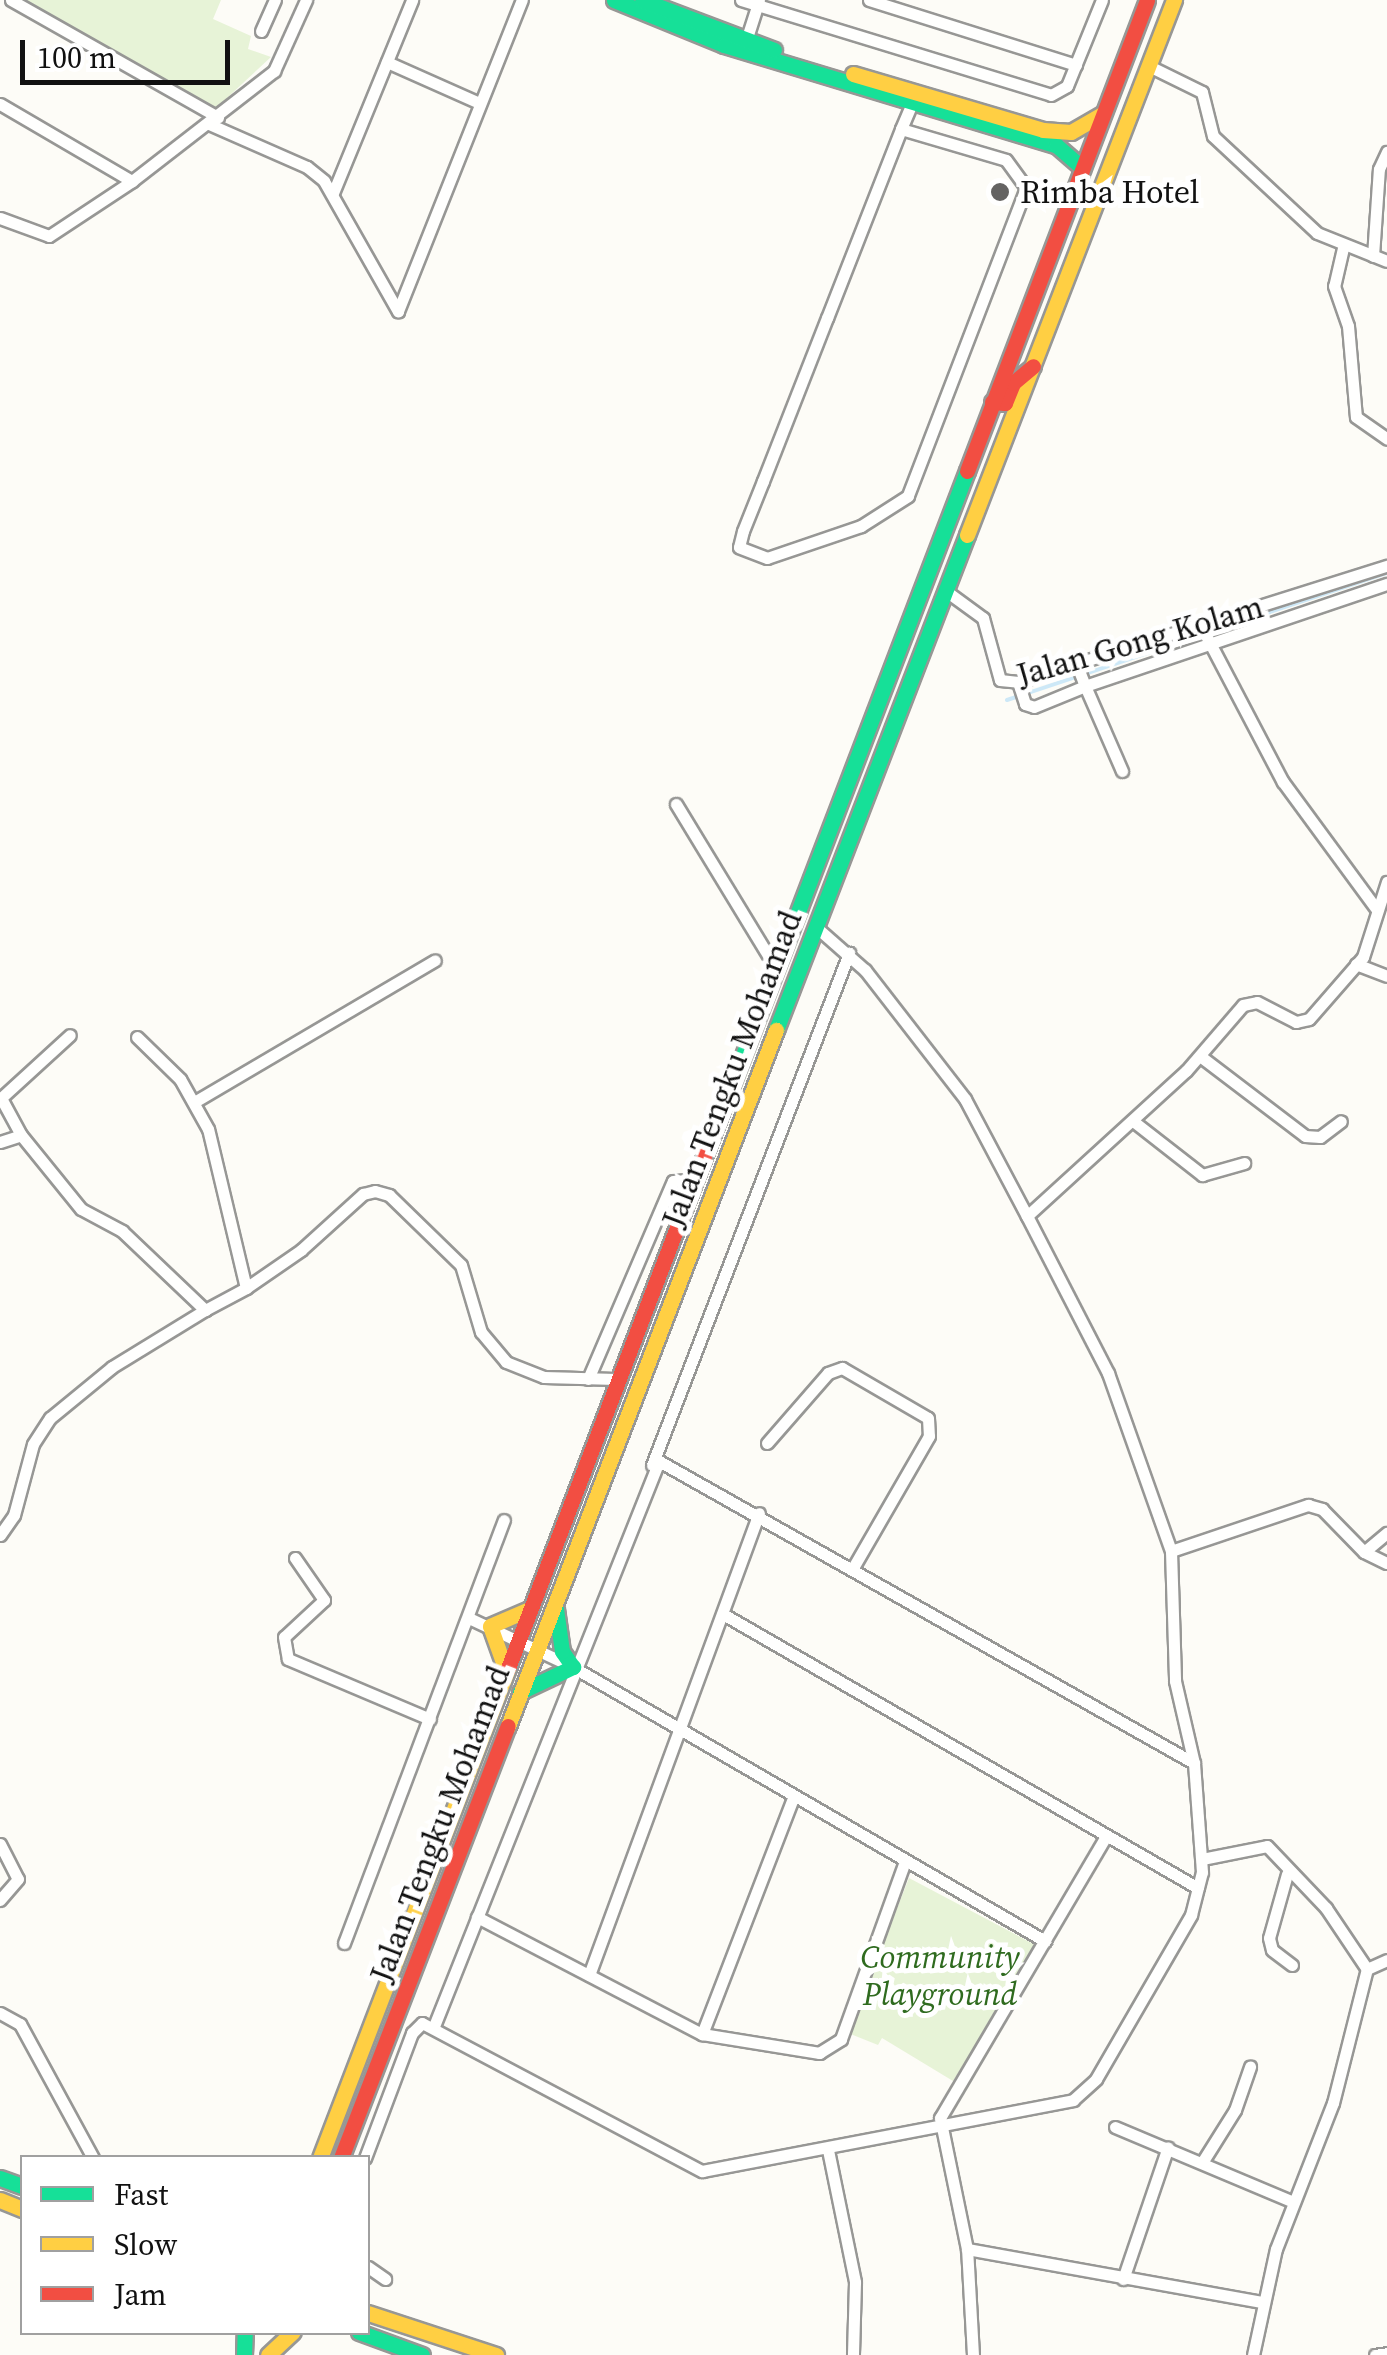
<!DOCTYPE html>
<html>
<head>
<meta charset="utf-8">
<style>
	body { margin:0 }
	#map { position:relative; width:1387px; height:2355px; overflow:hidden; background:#fdfcf7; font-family:"Source Serif 4",serif }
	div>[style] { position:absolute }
	.green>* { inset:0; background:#e7f3d7 }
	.stream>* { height:4px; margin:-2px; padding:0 2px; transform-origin:2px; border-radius:2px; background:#cde8f7 }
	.roads { filter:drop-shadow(2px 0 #979795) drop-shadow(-2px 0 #979795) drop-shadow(0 2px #979795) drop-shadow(0 -2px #979795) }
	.street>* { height:11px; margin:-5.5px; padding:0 5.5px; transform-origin:5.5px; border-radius:5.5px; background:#fffffe }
	.fast>* { height:15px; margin:-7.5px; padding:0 7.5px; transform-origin:7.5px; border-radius:7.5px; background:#16e098 }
	.slow>* { height:15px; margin:-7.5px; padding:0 7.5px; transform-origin:7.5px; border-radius:7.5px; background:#ffcf43 }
	.jam>* { height:15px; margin:-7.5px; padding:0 7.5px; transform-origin:7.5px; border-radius:7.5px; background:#f24e42 }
	.dots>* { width:28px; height:28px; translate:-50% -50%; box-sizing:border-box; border:5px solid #fff; border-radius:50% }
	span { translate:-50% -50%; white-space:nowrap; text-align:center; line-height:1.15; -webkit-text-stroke:10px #fff; paint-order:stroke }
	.poi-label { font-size:32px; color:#111 }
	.left { translate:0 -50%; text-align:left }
	.street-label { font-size:32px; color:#111 }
	.park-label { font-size:32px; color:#2f6b1f; font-style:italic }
	.legend { position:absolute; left:20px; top:2155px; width:350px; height:180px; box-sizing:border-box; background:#fff; border:2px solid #a0a0a0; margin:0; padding:12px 18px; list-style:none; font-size:30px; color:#111 }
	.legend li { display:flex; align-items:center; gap:20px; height:50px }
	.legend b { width:50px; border:2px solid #a0a0a0 }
	.scale { position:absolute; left:20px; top:40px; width:210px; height:45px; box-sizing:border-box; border:5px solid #111; border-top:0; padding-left:12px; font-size:30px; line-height:35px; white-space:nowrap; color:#111; -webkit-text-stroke:8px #fff; paint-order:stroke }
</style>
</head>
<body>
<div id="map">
	<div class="green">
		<div style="clip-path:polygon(22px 0,221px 0,213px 19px,251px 36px,248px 49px,271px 57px,214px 110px)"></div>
		<div style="clip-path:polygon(909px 1878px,1039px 1947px,953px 2081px,882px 2038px,878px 2045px,848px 2033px)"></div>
	</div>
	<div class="stream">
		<div style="left:1007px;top:700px;width:401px;rotate:-18.5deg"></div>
	</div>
	<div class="roads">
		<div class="street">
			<div style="left:11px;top:0;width:238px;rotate:29.5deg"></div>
			<div style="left:741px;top:0;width:324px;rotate:17deg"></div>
			<div style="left:1051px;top:95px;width:18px;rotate:-29deg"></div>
			<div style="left:1067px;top:86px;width:93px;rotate:-67.9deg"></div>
			<div style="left:869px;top:0;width:217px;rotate:17.4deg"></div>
			<div style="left:261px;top:31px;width:34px;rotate:-66deg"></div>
			<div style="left:745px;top:44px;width:46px;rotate:-72.3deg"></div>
			<div style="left:387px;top:62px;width:98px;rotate:24deg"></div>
			<div style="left:1149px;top:66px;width:59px;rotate:26.1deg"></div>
			<div style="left:1202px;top:92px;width:45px;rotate:76deg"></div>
			<div style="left:1213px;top:136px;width:142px;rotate:43deg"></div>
			<div style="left:1317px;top:233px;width:75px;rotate:21.8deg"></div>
			<div style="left:0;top:104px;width:153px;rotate:30.3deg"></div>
			<div style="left:209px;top:124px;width:107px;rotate:23.7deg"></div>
			<div style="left:307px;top:167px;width:22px;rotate:39deg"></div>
			<div style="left:324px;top:181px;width:150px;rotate:60.4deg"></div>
			<div style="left:901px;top:129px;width:109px;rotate:16.4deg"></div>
			<div style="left:1006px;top:160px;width:34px;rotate:54deg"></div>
			<div style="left:1026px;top:188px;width:330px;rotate:111deg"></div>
			<div style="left:908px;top:496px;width:56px;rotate:147.4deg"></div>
			<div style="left:861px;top:526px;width:99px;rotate:161.2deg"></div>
			<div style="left:767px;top:558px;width:30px;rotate:-159deg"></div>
			<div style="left:739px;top:547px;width:16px;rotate:-76deg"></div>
			<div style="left:743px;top:531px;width:54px;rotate:-68.2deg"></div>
			<div style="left:763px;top:481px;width:175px;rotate:-68.6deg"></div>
			<div style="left:827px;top:318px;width:203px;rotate:-68.6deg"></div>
			<div style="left:901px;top:129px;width:34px;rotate:-67deg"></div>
			<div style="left:333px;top:193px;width:209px;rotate:-67.7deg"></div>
			<div style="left:0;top:218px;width:52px;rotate:20.2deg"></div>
			<div style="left:49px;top:236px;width:100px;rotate:-33.5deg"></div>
			<div style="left:132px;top:181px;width:180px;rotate:-37.8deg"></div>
			<div style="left:274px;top:71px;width:78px;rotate:-65.7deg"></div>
			<div style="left:1343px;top:248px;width:39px;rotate:103deg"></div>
			<div style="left:1334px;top:286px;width:42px;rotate:70.7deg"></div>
			<div style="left:1348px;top:326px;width:91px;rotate:85deg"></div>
			<div style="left:1356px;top:417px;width:38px;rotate:35deg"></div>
			<div style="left:1373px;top:256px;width:87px;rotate:-86.1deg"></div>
			<div style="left:1379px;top:169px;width:19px;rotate:-65deg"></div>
			<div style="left:398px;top:311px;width:335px;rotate:-68.3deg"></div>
			<div style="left:946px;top:591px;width:46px;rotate:36.1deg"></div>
			<div style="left:983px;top:618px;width:64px;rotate:74.7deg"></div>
			<div style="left:1000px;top:680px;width:18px;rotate:6deg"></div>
			<div style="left:1018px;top:682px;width:387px;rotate:-17.5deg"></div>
			<div style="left:1201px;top:626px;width:176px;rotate:62.3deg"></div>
			<div style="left:1283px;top:782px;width:159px;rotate:53.7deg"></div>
			<div style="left:1018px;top:682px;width:23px;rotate:72deg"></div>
			<div style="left:1025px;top:704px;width:9px;rotate:18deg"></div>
			<div style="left:1034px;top:707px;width:55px;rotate:-22.4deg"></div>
			<div style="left:1085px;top:686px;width:22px;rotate:-111deg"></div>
			<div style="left:1122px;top:771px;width:93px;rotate:-113.5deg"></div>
			<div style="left:1085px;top:686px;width:319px;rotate:-18.7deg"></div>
			<div style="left:676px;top:804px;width:191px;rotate:58.7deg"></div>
			<div style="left:816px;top:927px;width:65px;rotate:41.3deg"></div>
			<div style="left:865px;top:970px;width:163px;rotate:52.2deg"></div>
			<div style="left:965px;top:1099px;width:132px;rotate:62.1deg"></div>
			<div style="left:1027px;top:1216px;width:215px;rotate:-42.4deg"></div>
			<div style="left:1186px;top:1071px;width:87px;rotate:-49.2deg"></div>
			<div style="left:1243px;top:1005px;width:14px;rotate:-12deg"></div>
			<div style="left:1257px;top:1002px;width:44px;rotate:27.1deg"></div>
			<div style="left:1296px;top:1022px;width:13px;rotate:-13deg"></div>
			<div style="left:1309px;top:1019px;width:82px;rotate:-48.9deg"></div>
			<div style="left:1363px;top:957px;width:79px;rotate:-72.3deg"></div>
			<div style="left:1356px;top:964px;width:33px;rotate:21deg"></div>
			<div style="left:1200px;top:1056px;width:132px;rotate:37.3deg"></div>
			<div style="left:1305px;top:1136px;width:15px;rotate:4deg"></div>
			<div style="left:1320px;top:1137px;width:26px;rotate:-37deg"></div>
			<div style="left:196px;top:1101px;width:277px;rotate:-30.5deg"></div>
			<div style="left:1133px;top:1121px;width:88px;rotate:38deg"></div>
			<div style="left:1202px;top:1175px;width:44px;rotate:-15.9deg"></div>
			<div style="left:21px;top:1135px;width:42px;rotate:-118.4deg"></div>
			<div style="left:1px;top:1098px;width:93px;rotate:-42.4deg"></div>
			<div style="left:0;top:1142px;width:22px;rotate:-18deg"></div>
			<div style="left:21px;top:1135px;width:95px;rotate:51deg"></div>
			<div style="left:81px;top:1209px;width:47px;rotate:28.2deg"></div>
			<div style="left:122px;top:1231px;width:115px;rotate:43.6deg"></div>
			<div style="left:205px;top:1310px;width:47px;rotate:-28.2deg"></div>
			<div style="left:246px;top:1288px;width:163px;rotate:-103.4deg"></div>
			<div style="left:208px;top:1129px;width:57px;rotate:-119.2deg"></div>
			<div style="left:180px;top:1079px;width:60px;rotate:-135.7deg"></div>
			<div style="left:1027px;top:1216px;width:177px;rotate:62.7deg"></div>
			<div style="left:1108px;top:1373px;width:189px;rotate:70.5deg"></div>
			<div style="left:1171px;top:1551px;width:145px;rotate:-18.6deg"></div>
			<div style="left:1308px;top:1505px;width:15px;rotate:16deg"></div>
			<div style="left:1322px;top:1509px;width:60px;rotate:45.7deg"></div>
			<div style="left:1364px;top:1552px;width:25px;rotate:26deg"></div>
			<div style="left:246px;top:1288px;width:67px;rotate:-34.6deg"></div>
			<div style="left:301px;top:1250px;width:84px;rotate:-42.1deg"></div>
			<div style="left:363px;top:1194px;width:12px;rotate:-14deg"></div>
			<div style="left:375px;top:1191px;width:15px;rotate:16deg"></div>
			<div style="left:389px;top:1195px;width:100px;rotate:44.2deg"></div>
			<div style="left:461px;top:1265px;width:70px;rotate:73.4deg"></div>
			<div style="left:481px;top:1332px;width:39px;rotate:50deg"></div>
			<div style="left:506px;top:1362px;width:41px;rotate:21.5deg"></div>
			<div style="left:544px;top:1377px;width:72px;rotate:1.6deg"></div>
			<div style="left:588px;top:1379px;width:215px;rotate:-66.8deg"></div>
			<div style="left:673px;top:1181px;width:20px;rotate:-3deg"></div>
			<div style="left:767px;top:1443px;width:93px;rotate:-48.9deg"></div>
			<div style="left:828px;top:1373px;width:15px;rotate:-20deg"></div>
			<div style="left:842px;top:1368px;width:99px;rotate:30.2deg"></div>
			<div style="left:928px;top:1418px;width:18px;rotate:87deg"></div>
			<div style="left:929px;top:1436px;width:150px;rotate:120deg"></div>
			<div style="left:652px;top:1465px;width:549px;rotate:-68.95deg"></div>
			<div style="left:0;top:1535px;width:24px;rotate:-55deg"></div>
			<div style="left:14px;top:1515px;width:73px;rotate:-75deg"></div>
			<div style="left:33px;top:1444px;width:31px;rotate:-57deg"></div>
			<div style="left:50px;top:1418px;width:80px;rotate:-39.4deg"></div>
			<div style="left:112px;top:1367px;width:109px;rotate:-31.5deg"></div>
			<div style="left:1171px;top:1551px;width:130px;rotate:88.2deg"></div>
			<div style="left:1175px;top:1681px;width:84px;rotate:77deg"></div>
			<div style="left:1364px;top:1552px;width:30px;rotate:-40deg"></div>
			<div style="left:295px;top:1558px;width:51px;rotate:55.4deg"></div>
			<div style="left:324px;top:1600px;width:54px;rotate:137.2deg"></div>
			<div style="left:284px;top:1637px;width:22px;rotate:80deg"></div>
			<div style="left:288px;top:1659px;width:154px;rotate:22.9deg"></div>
			<div style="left:723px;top:1614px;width:548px;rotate:29.98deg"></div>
			<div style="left:469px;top:1618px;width:115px;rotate:25.2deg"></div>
			<div style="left:573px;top:1667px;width:546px;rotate:30.14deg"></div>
			<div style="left:0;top:1844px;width:39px;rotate:63deg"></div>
			<div style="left:18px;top:1879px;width:28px;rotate:131deg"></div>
			<div style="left:1202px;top:1859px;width:66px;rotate:-11.3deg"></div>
			<div style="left:1267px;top:1846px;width:86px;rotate:46.4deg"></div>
			<div style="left:1326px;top:1908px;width:73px;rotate:56.1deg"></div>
			<div style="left:1287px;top:1874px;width:66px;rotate:105.7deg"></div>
			<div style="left:1269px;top:1938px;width:12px;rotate:76deg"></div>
			<div style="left:1272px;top:1950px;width:25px;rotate:37deg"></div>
			<div style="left:477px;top:1917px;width:254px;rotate:27.5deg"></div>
			<div style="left:702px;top:2034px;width:119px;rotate:9.2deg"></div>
			<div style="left:819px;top:2053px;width:26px;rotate:-32deg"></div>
			<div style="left:841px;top:2039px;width:189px;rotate:-70.2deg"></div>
			<div style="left:344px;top:1943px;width:452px;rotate:-69.3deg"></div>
			<div style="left:589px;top:1975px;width:492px;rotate:-69.8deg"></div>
			<div style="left:0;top:2013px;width:23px;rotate:29deg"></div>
			<div style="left:20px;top:2024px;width:153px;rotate:61.4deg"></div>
			<div style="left:702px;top:2034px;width:255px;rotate:-68.9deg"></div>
			<div style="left:1115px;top:2127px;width:191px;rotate:22.8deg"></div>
			<div style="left:828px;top:2150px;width:135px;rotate:78.4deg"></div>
			<div style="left:855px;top:2282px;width:73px;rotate:91.6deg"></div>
			<div style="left:365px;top:2158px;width:134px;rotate:-69.4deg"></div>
			<div style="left:412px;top:2033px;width:14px;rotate:-45deg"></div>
			<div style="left:422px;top:2023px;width:317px;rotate:27.9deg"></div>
			<div style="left:702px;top:2171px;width:378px;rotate:-10.8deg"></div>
			<div style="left:1073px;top:2100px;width:31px;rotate:-42deg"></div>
			<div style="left:1096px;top:2079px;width:190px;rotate:-59.9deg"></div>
			<div style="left:1191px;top:1915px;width:44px;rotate:-75.7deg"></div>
			<div style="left:1202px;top:1872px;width:109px;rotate:-94.2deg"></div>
			<div style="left:1194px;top:1763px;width:614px;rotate:-150.56deg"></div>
			<div style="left:659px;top:1461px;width:608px;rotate:111.71deg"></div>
			<div style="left:1203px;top:2161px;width:60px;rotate:-57.9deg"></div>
			<div style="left:1235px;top:2110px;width:46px;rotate:-70.8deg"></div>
			<div style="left:967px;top:2249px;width:301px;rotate:10.2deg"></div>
			<div style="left:368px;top:2267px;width:21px;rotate:35deg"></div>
			<div style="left:1123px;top:2279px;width:139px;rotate:-71.2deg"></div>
			<div style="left:973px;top:2355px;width:106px;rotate:-93.2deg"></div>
			<div style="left:967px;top:2249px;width:134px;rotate:-101.6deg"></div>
			<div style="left:940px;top:2118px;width:327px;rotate:-59.5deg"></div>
			<div style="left:1253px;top:2355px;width:108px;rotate:-77.8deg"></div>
			<div style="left:1276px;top:2249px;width:157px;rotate:-68.7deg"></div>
			<div style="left:1333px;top:2103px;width:138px;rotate:-75.8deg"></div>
			<div style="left:1367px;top:1969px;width:22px;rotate:-24deg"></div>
			<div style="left:1375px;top:2355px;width:12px;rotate:-9deg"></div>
		</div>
		<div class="fast">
			<div style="left:614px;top:0;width:119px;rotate:22.2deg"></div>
			<div style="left:724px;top:45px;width:347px;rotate:16.8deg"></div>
			<div style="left:1056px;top:145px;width:35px;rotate:41deg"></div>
			<div style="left:642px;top:0;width:141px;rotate:20.7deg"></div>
			<div style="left:776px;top:1030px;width:531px;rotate:-68.9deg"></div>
			<div style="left:732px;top:1084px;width:657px;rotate:-69.03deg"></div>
			<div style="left:520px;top:1692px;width:59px;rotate:-25.3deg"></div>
			<div style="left:573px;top:1667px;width:19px;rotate:-125deg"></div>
			<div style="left:562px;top:1651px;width:42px;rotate:-98.1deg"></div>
			<div style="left:0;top:2178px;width:23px;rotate:20deg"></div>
			<div style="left:359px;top:2332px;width:67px;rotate:20.1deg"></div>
			<div style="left:244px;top:2355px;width:23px;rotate:-88deg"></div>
		</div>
		<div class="slow">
			<div style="left:853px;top:74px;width:198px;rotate:16.4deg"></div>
			<div style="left:1043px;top:130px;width:28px;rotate:4deg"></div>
			<div style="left:1071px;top:132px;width:36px;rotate:-30deg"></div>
			<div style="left:967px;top:535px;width:574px;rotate:-68.85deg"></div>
			<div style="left:504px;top:1665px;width:41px;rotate:-109.7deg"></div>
			<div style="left:490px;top:1626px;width:40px;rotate:-23.4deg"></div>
			<div style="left:508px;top:1726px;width:746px;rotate:-68.94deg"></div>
			<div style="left:320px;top:2158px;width:525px;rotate:-69.01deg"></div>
			<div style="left:0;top:2200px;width:24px;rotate:22deg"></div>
			<div style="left:368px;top:2313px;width:135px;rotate:18.2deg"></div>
			<div style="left:268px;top:2355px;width:34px;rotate:-43deg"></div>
		</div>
		<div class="jam">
			<div style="left:992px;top:402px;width:13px;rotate:4deg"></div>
			<div style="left:1005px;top:403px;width:22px;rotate:-68deg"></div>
			<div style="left:1013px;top:383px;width:26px;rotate:-40deg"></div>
			<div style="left:967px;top:471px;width:504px;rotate:-69.08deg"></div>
			<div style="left:508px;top:1668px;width:625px;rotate:-69.02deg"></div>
			<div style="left:341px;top:2158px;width:463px;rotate:-68.9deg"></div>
		</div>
	</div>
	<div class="dots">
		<div style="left:1000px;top:192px;background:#646362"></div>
	</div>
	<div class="poi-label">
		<span class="left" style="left:1020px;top:192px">Rimba Hotel</span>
	</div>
	<div class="street-label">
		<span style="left:1140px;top:641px;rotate:-16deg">Jalan Gong Kolam</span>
		<span style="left:732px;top:1069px;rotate:-69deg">Jalan Tengku Mohamad</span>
		<span style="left:440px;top:1824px;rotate:-69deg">Jalan Tengku Mohamad</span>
	</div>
	<div class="park-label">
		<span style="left:940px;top:1976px">Community<br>Playground</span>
	</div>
	<ul class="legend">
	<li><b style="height:12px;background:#16e098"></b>Fast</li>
	<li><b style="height:12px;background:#ffcf43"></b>Slow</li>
	<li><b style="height:12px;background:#f24e42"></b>Jam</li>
	</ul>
	<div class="scale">100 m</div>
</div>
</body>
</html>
